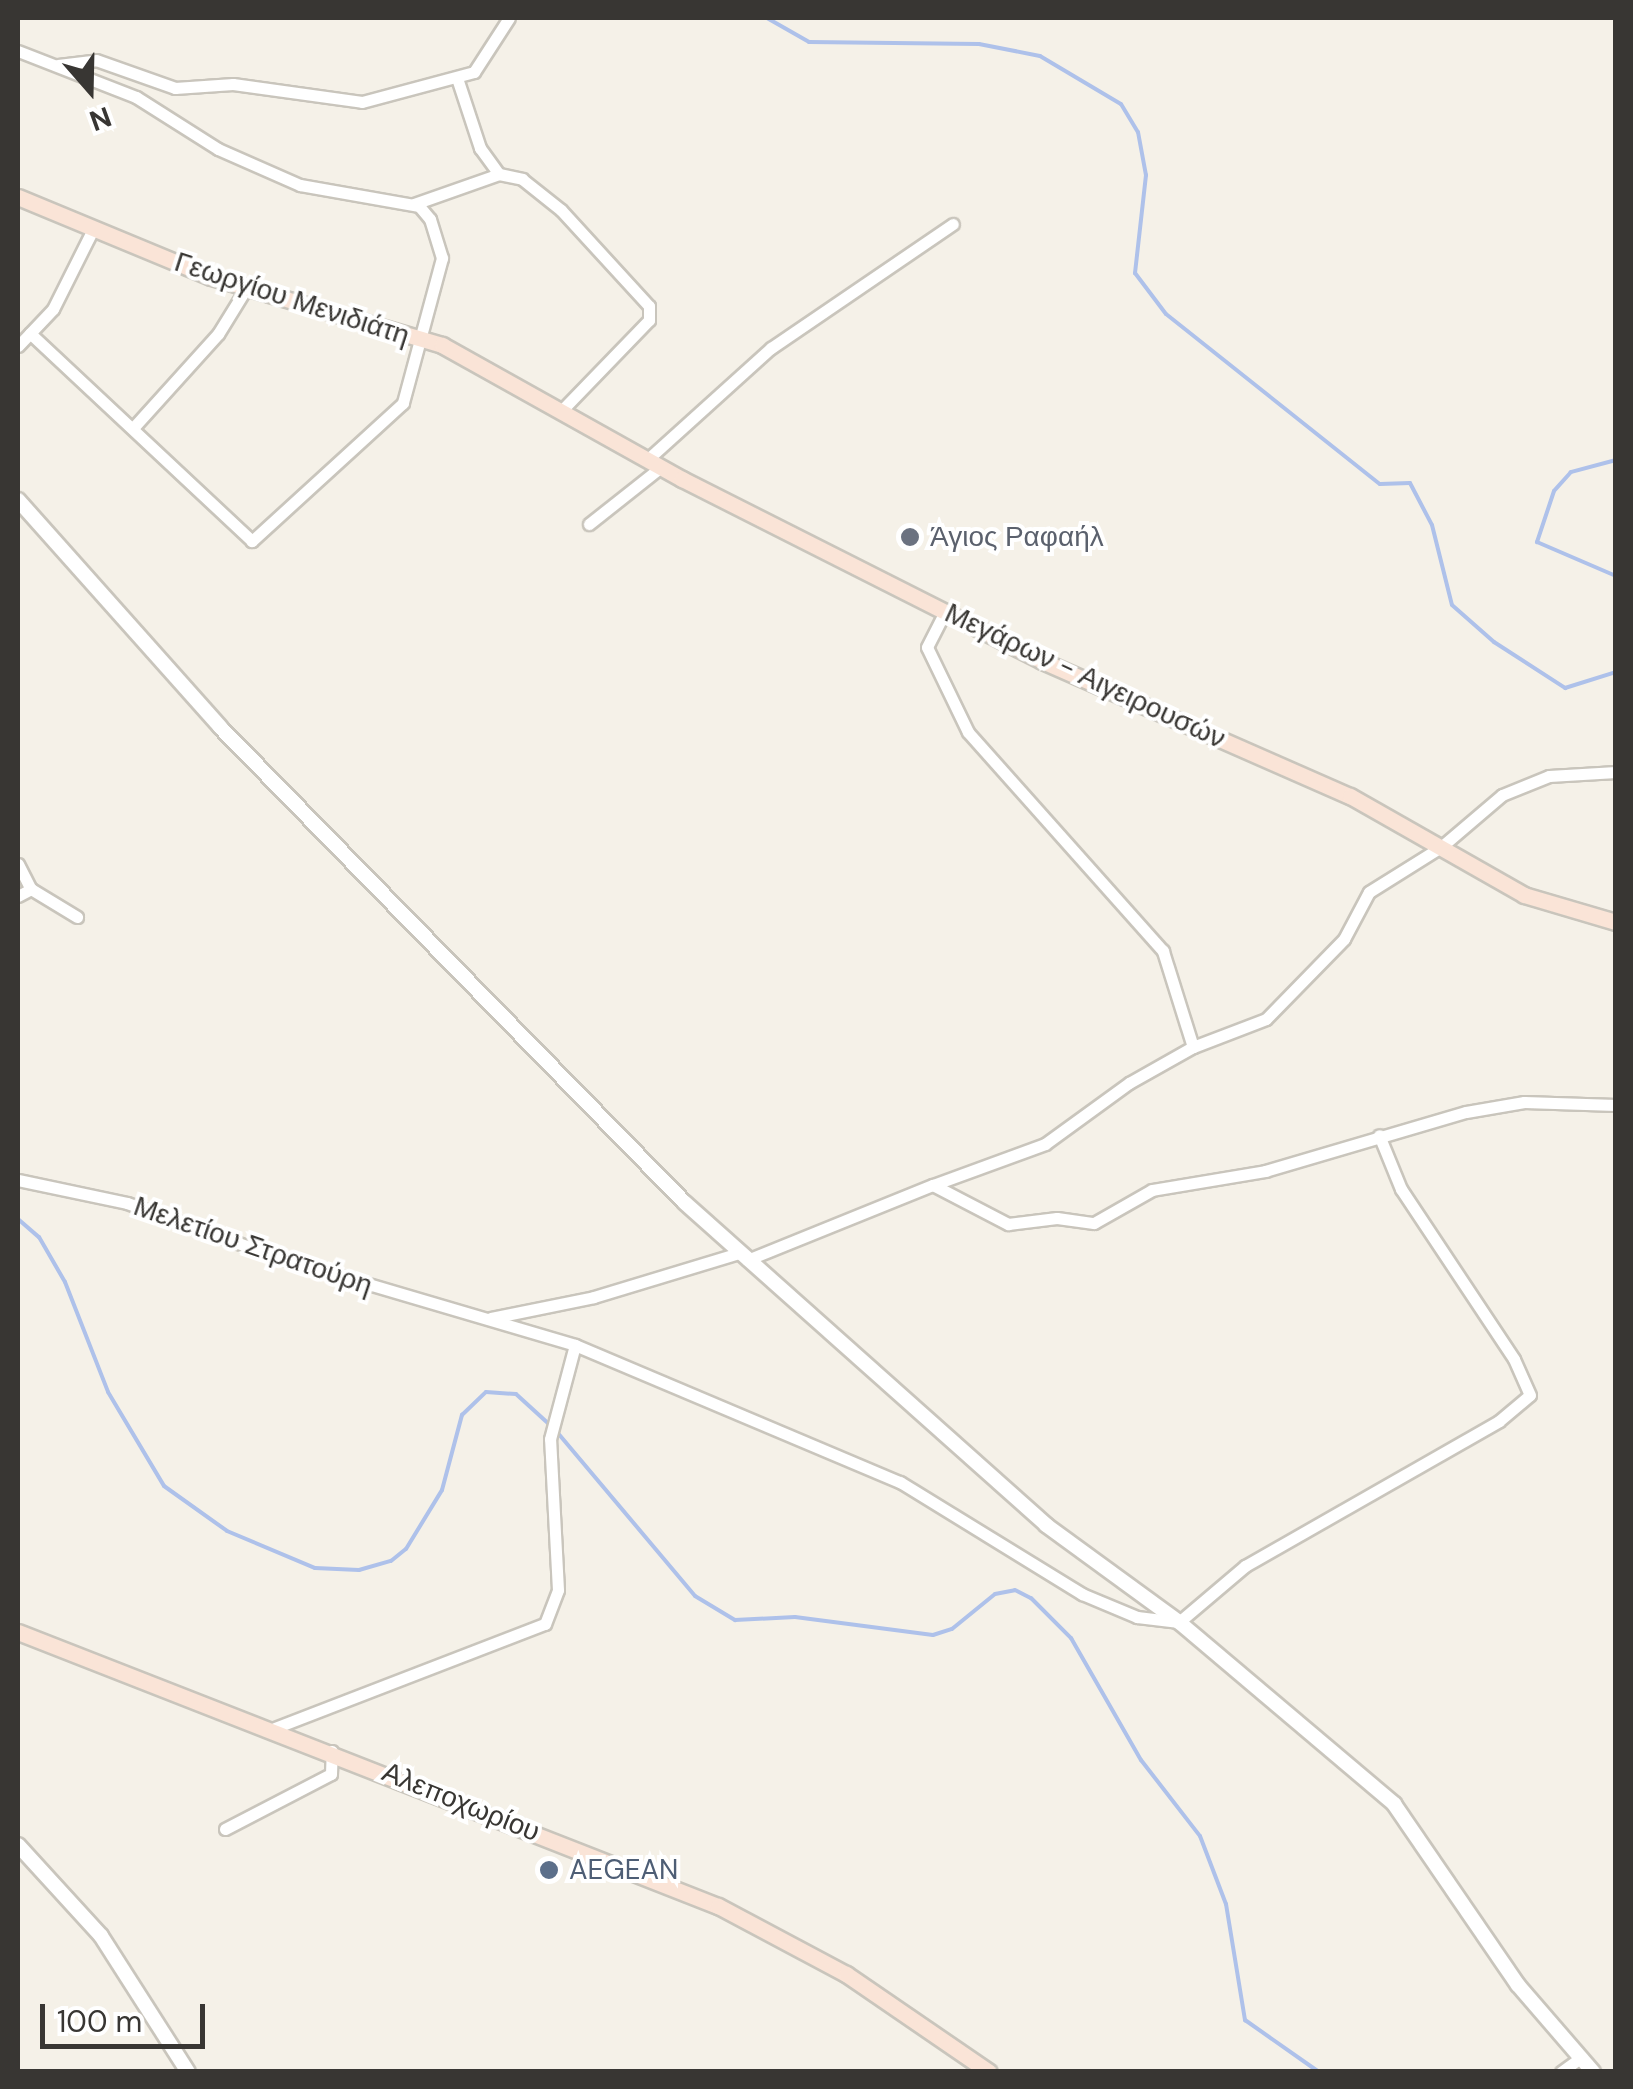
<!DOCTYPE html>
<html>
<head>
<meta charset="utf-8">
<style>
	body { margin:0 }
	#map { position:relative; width:1633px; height:2089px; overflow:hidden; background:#f5f1e8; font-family:"DM Sans",sans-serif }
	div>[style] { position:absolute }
	.stream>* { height:4px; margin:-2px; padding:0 2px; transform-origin:2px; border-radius:2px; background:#aec1ea }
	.roads { filter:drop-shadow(2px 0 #c9c5bc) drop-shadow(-2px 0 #c9c5bc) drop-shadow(0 2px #c9c5bc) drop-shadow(0 -2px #c9c5bc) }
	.minor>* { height:11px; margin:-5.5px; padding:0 5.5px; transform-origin:5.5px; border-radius:5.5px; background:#fff }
	.tertiary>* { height:14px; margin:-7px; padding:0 7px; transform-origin:7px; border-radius:7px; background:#fff }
	.secondary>* { height:15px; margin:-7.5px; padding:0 7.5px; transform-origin:7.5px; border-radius:7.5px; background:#fae4d7 }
	.dots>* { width:28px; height:28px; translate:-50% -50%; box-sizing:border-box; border:5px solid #fff; border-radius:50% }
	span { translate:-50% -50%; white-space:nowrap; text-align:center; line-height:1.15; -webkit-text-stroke:8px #fff; paint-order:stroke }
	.street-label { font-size:28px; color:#383633 }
	.worship-label { font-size:28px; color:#5b616d }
	.left { translate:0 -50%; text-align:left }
	.service-label { font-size:28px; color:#4e5e75 }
	.frame { position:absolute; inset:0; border:20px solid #383633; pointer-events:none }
	.north { position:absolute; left:40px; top:40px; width:100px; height:100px; -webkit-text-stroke:8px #fff; paint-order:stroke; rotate:160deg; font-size:28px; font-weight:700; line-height:40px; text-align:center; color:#383633 }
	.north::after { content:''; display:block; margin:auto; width:35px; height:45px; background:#383633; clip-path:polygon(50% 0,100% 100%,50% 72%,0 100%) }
	.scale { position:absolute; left:40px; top:2004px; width:165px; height:45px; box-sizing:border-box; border:5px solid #383633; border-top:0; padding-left:12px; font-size:30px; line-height:35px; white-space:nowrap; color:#383633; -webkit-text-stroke:8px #fff; paint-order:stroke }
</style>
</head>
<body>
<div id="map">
	<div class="stream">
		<div style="left:142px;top:18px;width:8px"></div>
		<div style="left:767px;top:18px;width:48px;rotate:29.7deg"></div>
		<div style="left:809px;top:42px;width:170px;rotate:0.7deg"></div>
		<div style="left:979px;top:44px;width:62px;rotate:11.1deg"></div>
		<div style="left:1040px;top:56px;width:94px;rotate:30.7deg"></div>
		<div style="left:1121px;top:104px;width:33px;rotate:59deg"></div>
		<div style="left:1138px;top:132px;width:44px;rotate:79.5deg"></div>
		<div style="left:1146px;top:175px;width:99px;rotate:96.4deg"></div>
		<div style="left:1135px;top:273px;width:51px;rotate:52.9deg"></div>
		<div style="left:1166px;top:314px;width:273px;rotate:38.5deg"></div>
		<div style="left:1380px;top:484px;width:30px;rotate:-2deg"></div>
		<div style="left:1410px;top:483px;width:47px;rotate:62.4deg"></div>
		<div style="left:1432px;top:525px;width:82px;rotate:76deg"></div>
		<div style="left:1452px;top:605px;width:56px;rotate:41.4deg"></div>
		<div style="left:1494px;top:642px;width:85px;rotate:32.9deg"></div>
		<div style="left:1565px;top:688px;width:53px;rotate:-17.4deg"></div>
		<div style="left:1616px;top:460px;width:47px;rotate:165.1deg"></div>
		<div style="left:1571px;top:472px;width:25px;rotate:132deg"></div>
		<div style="left:1554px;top:491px;width:54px;rotate:108.4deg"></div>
		<div style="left:1537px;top:542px;width:86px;rotate:23.3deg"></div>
		<div style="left:18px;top:1219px;width:28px;rotate:41deg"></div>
		<div style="left:39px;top:1237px;width:52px;rotate:60deg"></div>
		<div style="left:65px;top:1282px;width:118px;rotate:68.6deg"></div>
		<div style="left:108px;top:1392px;width:109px;rotate:59.2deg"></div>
		<div style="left:164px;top:1486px;width:77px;rotate:35.5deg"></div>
		<div style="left:227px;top:1531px;width:95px;rotate:22.8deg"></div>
		<div style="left:315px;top:1568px;width:44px;rotate:2.6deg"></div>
		<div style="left:359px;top:1570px;width:33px;rotate:-16deg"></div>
		<div style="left:391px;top:1561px;width:19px;rotate:-39deg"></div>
		<div style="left:406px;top:1549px;width:69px;rotate:-58.6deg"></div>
		<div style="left:442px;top:1490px;width:78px;rotate:-75.1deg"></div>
		<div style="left:462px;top:1415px;width:33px;rotate:-44deg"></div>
		<div style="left:486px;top:1392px;width:30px;rotate:4deg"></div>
		<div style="left:516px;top:1394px;width:46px;rotate:42.4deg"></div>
		<div style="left:557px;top:1432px;width:214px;rotate:49.9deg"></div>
		<div style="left:695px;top:1596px;width:47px;rotate:31deg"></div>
		<div style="left:735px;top:1620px;width:60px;rotate:-2.9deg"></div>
		<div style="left:795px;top:1617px;width:139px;rotate:7.4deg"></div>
		<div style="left:933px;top:1635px;width:20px;rotate:-18deg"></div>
		<div style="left:952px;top:1629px;width:55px;rotate:-39.1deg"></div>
		<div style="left:995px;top:1594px;width:20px;rotate:-11deg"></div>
		<div style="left:1015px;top:1590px;width:18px;rotate:27deg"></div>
		<div style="left:1031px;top:1598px;width:57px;rotate:45deg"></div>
		<div style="left:1071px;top:1638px;width:141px;rotate:60.2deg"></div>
		<div style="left:1141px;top:1760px;width:96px;rotate:52.2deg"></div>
		<div style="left:1200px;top:1836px;width:73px;rotate:69.1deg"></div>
		<div style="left:1226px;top:1904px;width:118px;rotate:80.7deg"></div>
		<div style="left:1245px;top:2020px;width:90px;rotate:35.1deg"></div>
	</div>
	<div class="roads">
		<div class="minor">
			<div style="left:18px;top:51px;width:127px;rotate:21.3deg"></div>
			<div style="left:136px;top:97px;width:97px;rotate:32.4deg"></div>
			<div style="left:218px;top:149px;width:90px;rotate:23.7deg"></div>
			<div style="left:300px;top:185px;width:121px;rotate:10deg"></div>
			<div style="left:419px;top:206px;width:17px;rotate:50deg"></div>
			<div style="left:430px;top:219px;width:41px;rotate:72.9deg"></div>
			<div style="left:442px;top:258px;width:150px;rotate:105.1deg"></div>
			<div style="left:403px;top:403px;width:205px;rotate:137.6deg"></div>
			<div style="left:252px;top:541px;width:304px;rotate:-136.9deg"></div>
			<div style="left:58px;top:65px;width:38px;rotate:-7deg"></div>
			<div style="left:96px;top:60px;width:84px;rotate:19.5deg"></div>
			<div style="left:175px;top:88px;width:58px;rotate:-3.9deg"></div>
			<div style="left:233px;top:84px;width:130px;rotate:7.9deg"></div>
			<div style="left:362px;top:102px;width:116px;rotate:-15deg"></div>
			<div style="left:474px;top:72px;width:64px;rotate:-57.1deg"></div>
			<div style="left:457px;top:78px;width:74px;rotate:71.8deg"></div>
			<div style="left:480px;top:148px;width:32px;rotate:54deg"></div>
			<div style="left:414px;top:204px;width:90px;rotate:-19.4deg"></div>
			<div style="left:499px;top:174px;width:24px;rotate:12deg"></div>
			<div style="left:522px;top:179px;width:50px;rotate:38.5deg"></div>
			<div style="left:561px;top:210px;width:130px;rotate:47.5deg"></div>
			<div style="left:649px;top:306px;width:14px;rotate:90deg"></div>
			<div style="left:649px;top:320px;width:125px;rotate:134deg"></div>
			<div style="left:18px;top:346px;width:51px;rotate:-46.6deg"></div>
			<div style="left:53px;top:309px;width:89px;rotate:-63.4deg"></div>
			<div style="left:133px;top:428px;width:127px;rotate:-47.9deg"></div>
			<div style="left:218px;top:334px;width:55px;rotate:-58.3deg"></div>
			<div style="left:648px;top:459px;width:166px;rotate:-42.1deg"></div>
			<div style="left:771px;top:348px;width:220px;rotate:-34.3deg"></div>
			<div style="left:589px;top:524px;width:92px;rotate:-38.4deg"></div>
			<div style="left:18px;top:864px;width:28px;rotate:63deg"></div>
			<div style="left:31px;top:889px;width:54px;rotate:31.3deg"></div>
			<div style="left:18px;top:896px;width:15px;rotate:-28deg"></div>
			<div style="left:1193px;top:1047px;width:78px;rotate:-21deg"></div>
			<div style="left:1266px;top:1019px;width:112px;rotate:-45.7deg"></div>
			<div style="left:1344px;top:939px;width:53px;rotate:-62deg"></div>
			<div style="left:1369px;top:892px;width:85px;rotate:-32deg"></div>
			<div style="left:1441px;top:847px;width:80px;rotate:-40.4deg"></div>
			<div style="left:1502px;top:795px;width:51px;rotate:-22deg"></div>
			<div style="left:1549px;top:776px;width:67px;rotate:-3.4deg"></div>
			<div style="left:18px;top:1180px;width:111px;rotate:11.9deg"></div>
			<div style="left:127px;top:1203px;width:163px;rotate:19.8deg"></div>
			<div style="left:280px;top:1258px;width:308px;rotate:16.4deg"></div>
			<div style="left:575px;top:1345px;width:353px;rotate:22.9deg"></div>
			<div style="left:900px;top:1482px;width:214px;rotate:31.6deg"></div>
			<div style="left:1082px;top:1594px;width:60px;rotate:22.7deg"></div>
			<div style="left:1137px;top:1617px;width:42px;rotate:6.8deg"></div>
			<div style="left:1179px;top:1622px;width:87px;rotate:-40.3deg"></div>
			<div style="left:1245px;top:1566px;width:292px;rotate:-29.7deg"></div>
			<div style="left:1499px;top:1421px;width:40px;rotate:-40deg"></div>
			<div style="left:1530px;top:1395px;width:39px;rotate:-114deg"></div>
			<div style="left:1514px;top:1359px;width:204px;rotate:-123.6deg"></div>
			<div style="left:1401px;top:1189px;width:58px;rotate:-112.2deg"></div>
			<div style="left:933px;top:1185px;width:119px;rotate:-20.1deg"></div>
			<div style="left:1045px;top:1144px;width:104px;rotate:-36deg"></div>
			<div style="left:1129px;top:1083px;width:73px;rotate:-29.4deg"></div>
			<div style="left:1193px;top:1047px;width:101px;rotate:-107.4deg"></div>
			<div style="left:1163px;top:951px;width:293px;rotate:-131.7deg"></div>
			<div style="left:968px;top:732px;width:94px;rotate:-115.8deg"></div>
			<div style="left:927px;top:647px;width:39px;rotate:-63deg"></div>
			<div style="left:747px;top:1260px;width:201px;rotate:-22deg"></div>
			<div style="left:933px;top:1185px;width:85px;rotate:27.5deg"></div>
			<div style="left:1008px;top:1224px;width:49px;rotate:-7deg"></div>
			<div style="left:1057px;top:1218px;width:37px;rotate:8deg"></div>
			<div style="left:1094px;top:1223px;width:67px;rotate:-29.6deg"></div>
			<div style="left:1152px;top:1190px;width:115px;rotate:-9.5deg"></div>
			<div style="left:1265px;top:1171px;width:209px;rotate:-16.4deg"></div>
			<div style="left:1466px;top:1112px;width:59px;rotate:-9.8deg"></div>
			<div style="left:1524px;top:1102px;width:92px;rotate:1.9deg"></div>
			<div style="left:491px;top:1318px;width:105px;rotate:-11.5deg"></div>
			<div style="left:594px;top:1297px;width:152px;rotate:-16.9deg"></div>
			<div style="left:275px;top:1728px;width:289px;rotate:-21.1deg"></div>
			<div style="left:545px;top:1624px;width:36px;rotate:-69deg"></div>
			<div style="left:558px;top:1590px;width:151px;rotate:-93deg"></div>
			<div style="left:550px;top:1439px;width:97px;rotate:-75.1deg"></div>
			<div style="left:225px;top:1829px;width:119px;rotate:-27.4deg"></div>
			<div style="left:331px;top:1774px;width:23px;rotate:-88deg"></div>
			<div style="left:1561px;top:2072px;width:24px;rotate:-36deg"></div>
		</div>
		<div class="tertiary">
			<div style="left:18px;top:500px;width:304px;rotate:48.3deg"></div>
			<div style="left:220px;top:727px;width:665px;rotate:45.67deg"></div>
			<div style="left:685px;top:1203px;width:484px;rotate:41.7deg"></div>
			<div style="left:1046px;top:1525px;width:165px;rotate:36.1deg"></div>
			<div style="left:1179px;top:1622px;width:282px;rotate:40.2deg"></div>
			<div style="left:1394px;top:1804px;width:219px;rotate:55.6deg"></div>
			<div style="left:1518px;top:1985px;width:115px;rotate:49.2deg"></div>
			<div style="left:18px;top:1845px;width:123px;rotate:47.6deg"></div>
			<div style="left:101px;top:1936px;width:161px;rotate:57.4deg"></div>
		</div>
		<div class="secondary">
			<div style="left:18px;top:197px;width:209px;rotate:22.5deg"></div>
			<div style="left:211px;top:277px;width:241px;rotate:16.4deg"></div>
			<div style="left:442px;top:345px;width:275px;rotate:29.2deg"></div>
			<div style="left:682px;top:479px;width:403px;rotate:26.8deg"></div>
			<div style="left:1042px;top:661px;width:336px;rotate:23.7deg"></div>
			<div style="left:1350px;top:796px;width:200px;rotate:29.6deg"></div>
			<div style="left:1524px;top:895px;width:96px;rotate:16.4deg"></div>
			<div style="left:18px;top:1632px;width:752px;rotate:21.38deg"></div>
			<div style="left:718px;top:1906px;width:145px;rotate:28deg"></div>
			<div style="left:846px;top:1974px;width:173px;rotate:34.4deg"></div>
		</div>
	</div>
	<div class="dots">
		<div style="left:910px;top:537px;background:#6b7280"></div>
		<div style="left:549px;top:1870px;background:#5c6f8a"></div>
	</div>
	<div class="street-label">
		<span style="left:292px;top:299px;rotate:18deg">Γεωργίου Μενιδιάτη</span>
		<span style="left:1085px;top:676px;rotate:25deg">Μεγάρων - Αιγειρουσών</span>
		<span style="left:253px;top:1246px;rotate:19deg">Μελετίου Στρατούρη</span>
		<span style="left:461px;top:1802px;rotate:22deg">Αλεποχωρίου</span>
	</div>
	<div class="worship-label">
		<span class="left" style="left:930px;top:537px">Άγιος Ραφαήλ</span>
	</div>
	<div class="service-label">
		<span class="left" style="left:569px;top:1870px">AEGEAN</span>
	</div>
	<div class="frame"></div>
	<div class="north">N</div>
	<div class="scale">100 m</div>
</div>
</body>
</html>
